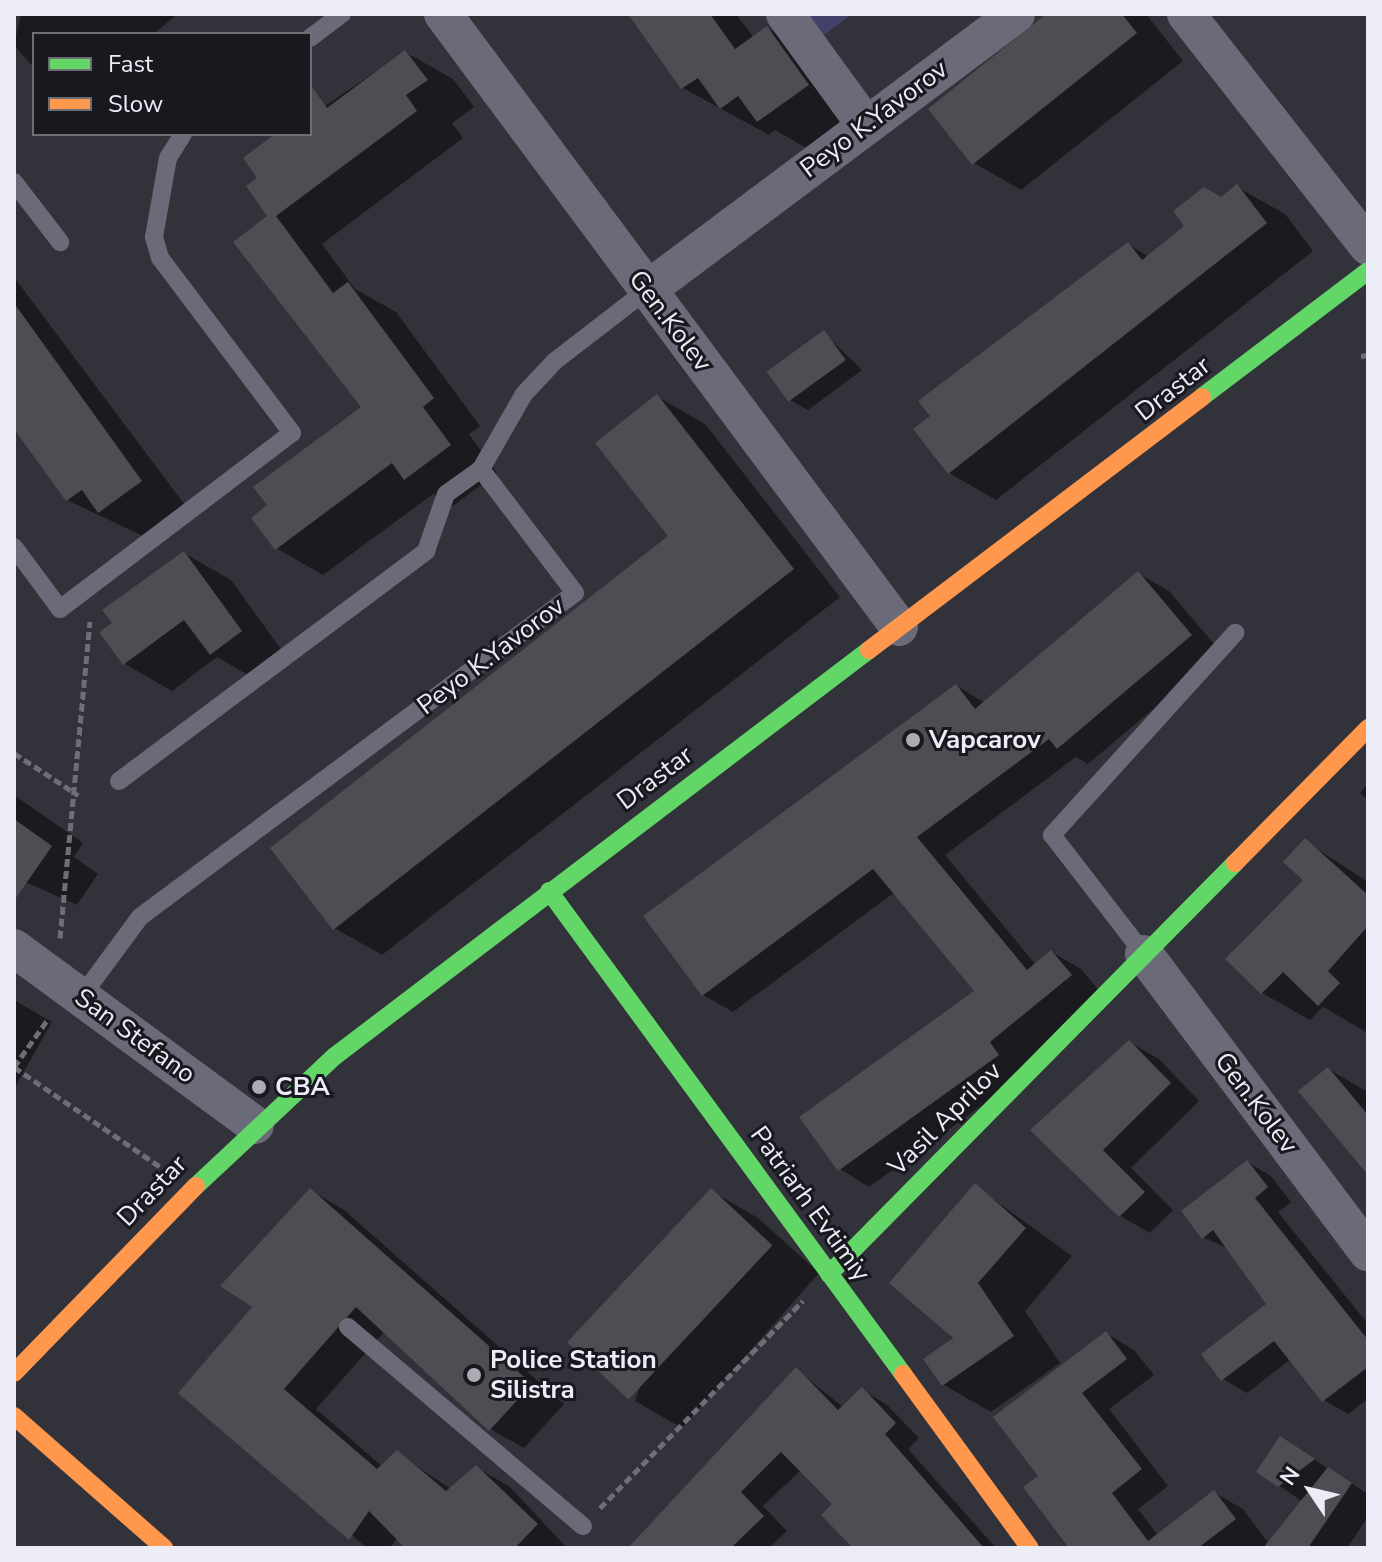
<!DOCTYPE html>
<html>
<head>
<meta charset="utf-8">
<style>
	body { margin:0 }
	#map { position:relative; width:1382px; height:1562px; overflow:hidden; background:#32323a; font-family:"Nunito Sans",sans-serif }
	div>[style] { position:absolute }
	.green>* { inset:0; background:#43416a }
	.shadow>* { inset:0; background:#0007 }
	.building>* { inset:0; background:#4d4d53; transform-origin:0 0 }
	.path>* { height:5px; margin-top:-2.5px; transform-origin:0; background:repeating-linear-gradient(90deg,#6e6e78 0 8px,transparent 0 12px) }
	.lane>* { height:18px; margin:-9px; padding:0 9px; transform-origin:9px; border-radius:9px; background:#6b6a79 }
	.street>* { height:38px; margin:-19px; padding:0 19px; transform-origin:19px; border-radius:19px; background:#6b6a79 }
	.fast>* { height:18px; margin:-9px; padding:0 9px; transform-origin:9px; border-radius:9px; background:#63d668 }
	.slow>* { height:18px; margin:-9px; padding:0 9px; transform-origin:9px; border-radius:9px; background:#ff974d }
	.dots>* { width:22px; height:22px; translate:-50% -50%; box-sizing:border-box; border:4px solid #18181f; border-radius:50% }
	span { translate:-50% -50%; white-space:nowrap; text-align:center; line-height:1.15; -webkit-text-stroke:6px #18181f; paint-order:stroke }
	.street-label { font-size:26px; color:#ececf6 }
	.poi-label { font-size:26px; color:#ececf6; font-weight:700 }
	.left { translate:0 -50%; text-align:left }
	.frame { position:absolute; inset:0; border:16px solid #ececf6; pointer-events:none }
	.legend { position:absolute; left:32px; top:32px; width:280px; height:104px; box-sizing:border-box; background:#18181f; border:2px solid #6d6d75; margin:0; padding:10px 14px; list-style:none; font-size:24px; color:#ececf6 }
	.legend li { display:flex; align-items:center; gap:16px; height:40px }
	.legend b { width:40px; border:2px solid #6d6d75 }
	.north { position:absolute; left:1270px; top:1450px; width:80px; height:80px; -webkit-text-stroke:6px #18181f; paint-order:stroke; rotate:305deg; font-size:22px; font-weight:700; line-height:32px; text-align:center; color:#ececf6 }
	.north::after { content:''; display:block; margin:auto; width:28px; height:36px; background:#ececf6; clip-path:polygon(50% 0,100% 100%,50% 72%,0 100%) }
</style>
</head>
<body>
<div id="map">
	<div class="green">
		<div style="clip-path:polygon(785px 14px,852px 14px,809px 46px)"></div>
	</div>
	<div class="shadow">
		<div style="clip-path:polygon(21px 14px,177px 14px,154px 34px,34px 34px,34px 68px,14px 45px)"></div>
		<div style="clip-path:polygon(630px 14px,736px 14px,754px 38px,767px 28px,814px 56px,855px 113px,806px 148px,775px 130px,769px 135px,683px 88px)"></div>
		<div style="clip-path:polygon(1049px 14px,1146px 14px,1183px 61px,1021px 190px,974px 163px)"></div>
		<div style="clip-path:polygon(405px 52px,453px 79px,474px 107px,452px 123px,463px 138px,322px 244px,355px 289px,396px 312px,480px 426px,469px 434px,497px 473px,453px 506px,433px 494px,323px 575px,276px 548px,270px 506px,364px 407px,270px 216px,260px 178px,283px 134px,310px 134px,310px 116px)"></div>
		<div style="clip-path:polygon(1237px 187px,1285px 214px,1313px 251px,996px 500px,949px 473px,1128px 244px,1149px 257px)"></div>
		<div style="clip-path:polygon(14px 277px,188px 509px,147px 538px,67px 500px,14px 426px)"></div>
		<div style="clip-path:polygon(824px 333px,862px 370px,808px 410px,790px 400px)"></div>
		<div style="clip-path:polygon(658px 397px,705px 424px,840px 597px,382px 955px,334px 928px,671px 536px)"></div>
		<div style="clip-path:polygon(184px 553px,231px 580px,288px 659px,258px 681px,217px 657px,172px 691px,125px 664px,115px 623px)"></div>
		<div style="clip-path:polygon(1139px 574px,1169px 591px,1221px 652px,1088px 764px,1076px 757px,945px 855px,1036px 965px,1052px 952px,1081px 969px,1101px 993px,1028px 1072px,869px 1187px,840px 1169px,977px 991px,895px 892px,733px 1012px,703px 995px,957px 686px,985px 703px)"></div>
		<div style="clip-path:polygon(1368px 784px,1368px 800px,1360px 793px)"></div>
		<div style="clip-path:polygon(14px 795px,83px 843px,74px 857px,98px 874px,77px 905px,14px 877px)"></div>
		<div style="clip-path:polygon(1305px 841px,1368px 882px,1366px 1032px,1323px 1007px,1310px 1020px,1262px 993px,1228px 959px,1306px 880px)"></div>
		<div style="clip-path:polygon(14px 1000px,52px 1022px,14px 1089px)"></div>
		<div style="clip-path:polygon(1129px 1042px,1159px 1059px,1199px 1101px,1131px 1168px,1173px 1210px,1150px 1233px,1120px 1216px,1033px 1130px)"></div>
		<div style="clip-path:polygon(1328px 1069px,1368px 1092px,1368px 1172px)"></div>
		<div style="clip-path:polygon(1247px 1162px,1271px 1176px,1291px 1202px,1278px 1212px,1368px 1324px,1368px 1399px,1348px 1414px,1324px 1400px,1291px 1359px,1247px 1393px,1223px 1379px,1269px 1305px,1229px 1249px,1203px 1237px)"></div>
		<div style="clip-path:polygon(975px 1186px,1072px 1256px,1025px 1311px,1060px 1363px,991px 1412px,944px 1385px)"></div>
		<div style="clip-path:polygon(310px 1190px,344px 1210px,564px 1404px,524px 1448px,490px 1429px,385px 1331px,316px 1409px,383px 1467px,397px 1453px,451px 1489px,476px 1467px,510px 1487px,567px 1548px,408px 1548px,398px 1537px,390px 1548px,367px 1548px,180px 1393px,255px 1307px)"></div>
		<div style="clip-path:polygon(711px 1191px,758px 1218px,819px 1273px,682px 1428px,635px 1401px)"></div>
		<div style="clip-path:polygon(1106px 1333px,1134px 1350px,1154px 1375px,1109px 1409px,1168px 1486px,1138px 1509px,1158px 1535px,1215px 1493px,1243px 1509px,1269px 1544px,1303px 1502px,1259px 1472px,1281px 1438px,1368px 1494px,1368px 1517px,1347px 1548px,1072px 1548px,1040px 1476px)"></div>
		<div style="clip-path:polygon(796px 1369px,844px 1408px,862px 1390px,886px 1404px,919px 1438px,908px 1449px,996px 1548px,855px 1548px,835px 1504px,801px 1470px,763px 1506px,787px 1531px,769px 1548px,630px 1548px)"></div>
	</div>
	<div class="building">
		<div style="clip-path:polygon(628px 14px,710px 14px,735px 49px,767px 26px,809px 85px,757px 122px,738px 96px,720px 109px,698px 78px,681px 89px)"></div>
		<div style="clip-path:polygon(1046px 14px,1122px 14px,1137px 33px,972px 165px,928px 109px)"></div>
		<div style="clip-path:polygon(405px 50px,428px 80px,406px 95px,417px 111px,276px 216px,333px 293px,348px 282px,434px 398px,423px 407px,451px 445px,404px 480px,392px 463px,275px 550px,251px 518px,267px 505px,253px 487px,361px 407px,233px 242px,267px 216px,246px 186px,257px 178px,243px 158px,275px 134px,310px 134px,310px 84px,327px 108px)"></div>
		<div style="clip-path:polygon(1237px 184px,1267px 223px,948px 474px,913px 429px,930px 416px,918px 401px,1128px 242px,1142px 260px,1184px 226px,1173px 211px,1204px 187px,1221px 197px)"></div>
		<div style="clip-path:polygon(14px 303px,142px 481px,98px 513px,82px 490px,66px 501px,14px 429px)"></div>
		<div style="left:824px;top:330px;width:37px;height:71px;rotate:54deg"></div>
		<div style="clip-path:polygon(657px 394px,794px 569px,333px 930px,270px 848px,668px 536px,595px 443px)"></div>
		<div style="clip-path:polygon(184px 551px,242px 631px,210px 655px,184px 620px,123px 665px,99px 632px,112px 623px,102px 610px)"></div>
		<div style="clip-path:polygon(1138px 571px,1192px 635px,1057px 749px,1049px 739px,917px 837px,1027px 970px,1051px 950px,1072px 975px,990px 1042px,999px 1055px,838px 1171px,799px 1117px,974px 991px,873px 869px,702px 996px,643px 916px,956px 684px,975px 709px)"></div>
		<div style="clip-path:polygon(14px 819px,52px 846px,14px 901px)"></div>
		<div style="clip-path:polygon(1305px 838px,1368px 895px,1368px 926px,1328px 971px,1340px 983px,1318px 1006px,1283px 972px,1261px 994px,1225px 959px,1303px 880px,1283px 862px)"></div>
		<div style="clip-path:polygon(1129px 1040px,1171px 1083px,1103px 1150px,1145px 1192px,1119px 1217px,1030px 1130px)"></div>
		<div style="clip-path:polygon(1328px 1067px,1368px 1115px,1368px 1175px,1298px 1091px)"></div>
		<div style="clip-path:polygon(1247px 1160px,1268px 1187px,1255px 1198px,1368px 1340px,1368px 1367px,1322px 1402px,1274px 1341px,1221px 1381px,1201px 1354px,1266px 1304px,1213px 1230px,1202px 1239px,1181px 1211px)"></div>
		<div style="clip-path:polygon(975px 1183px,1026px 1228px,978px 1283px,1014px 1336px,942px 1386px,923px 1359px,953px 1338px,889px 1283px)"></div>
		<div style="clip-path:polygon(310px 1188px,532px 1384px,489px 1431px,356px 1307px,284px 1389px,377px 1469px,397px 1450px,446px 1491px,476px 1465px,538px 1524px,515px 1548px,405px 1548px,369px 1511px,349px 1540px,178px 1393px,252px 1307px,220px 1286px)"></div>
		<div style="left:711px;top:1188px;width:84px;height:211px;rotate:43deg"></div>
		<div style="clip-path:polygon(1106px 1331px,1127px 1359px,1082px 1393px,1142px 1469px,1112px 1493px,1148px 1541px,1214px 1490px,1236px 1519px,1198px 1548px,1069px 1548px,1023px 1487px,1038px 1476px,993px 1417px)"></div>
		<div style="clip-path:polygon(796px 1367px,838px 1410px,862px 1387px,896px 1423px,885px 1434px,984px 1548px,853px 1548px,821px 1515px,832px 1504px,781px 1452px,741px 1492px,764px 1516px,731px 1548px,628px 1548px)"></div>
		<div style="clip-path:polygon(1280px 1436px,1315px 1459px,1278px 1487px,1256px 1472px)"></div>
		<div style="clip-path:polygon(1328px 1467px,1352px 1483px,1308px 1548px,1263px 1548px)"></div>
	</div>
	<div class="path">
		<div style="left:1361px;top:356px;width:7px;rotate:-8deg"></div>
		<div style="left:14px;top:753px;width:77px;rotate:33.3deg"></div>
		<div style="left:60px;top:938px;width:318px;rotate:-84.6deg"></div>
		<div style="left:14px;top:1067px;width:179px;rotate:34.3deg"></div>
		<div style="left:14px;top:1067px;width:59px;rotate:-54.7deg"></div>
		<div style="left:600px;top:1508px;width:290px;rotate:-45.6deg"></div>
	</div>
	<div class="lane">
		<div style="left:310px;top:38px;width:40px;rotate:-37deg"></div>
		<div style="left:14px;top:182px;width:76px;rotate:52.5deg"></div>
		<div style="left:14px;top:547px;width:77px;rotate:53.4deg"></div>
		<div style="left:60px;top:609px;width:291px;rotate:-37.2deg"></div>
		<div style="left:292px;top:433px;width:219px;rotate:-127deg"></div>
		<div style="left:160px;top:258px;width:22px;rotate:-106deg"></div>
		<div style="left:154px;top:237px;width:80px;rotate:-80deg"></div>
		<div style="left:168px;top:158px;width:28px;rotate:-58deg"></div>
		<div style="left:119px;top:781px;width:384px;rotate:-36.8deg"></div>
		<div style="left:426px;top:551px;width:60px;rotate:-70.7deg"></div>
		<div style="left:446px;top:494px;width:43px;rotate:-35.5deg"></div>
		<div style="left:1144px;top:954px;width:150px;rotate:-127.7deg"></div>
		<div style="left:1052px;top:835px;width:273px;rotate:-47.8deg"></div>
		<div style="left:81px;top:997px;width:99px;rotate:-53.6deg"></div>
		<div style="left:140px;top:917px;width:542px;rotate:-36.68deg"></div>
		<div style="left:575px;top:593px;width:156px;rotate:-127.2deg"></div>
		<div style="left:481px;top:469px;width:86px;rotate:-60.2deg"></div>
		<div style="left:524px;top:394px;width:45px;rotate:-46.8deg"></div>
		<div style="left:555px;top:361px;width:116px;rotate:-37.7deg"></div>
		<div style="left:348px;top:1327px;width:308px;rotate:40.3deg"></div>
	</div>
	<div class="street">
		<div style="left:443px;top:14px;width:764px;rotate:53.36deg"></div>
		<div style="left:785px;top:14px;width:136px;rotate:54deg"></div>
		<div style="left:1186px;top:14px;width:295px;rotate:51.9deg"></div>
		<div style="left:647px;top:290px;width:461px;rotate:-36.8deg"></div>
		<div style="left:14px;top:948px;width:299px;rotate:36.3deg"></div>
		<div style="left:1144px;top:954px;width:373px;rotate:53.1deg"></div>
	</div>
	<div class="fast">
		<div style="left:1202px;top:397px;width:208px;rotate:-37.2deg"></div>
		<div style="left:549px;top:891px;width:599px;rotate:53.76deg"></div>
		<div style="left:196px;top:1186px;width:190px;rotate:-43.1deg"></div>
		<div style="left:335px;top:1056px;width:671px;rotate:-37.25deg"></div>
		<div style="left:829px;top:1274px;width:578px;rotate:-45.35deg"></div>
	</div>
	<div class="slow">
		<div style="left:869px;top:650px;width:418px;rotate:-37.2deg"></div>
		<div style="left:1235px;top:863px;width:190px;rotate:-45.4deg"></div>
		<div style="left:14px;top:1373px;width:261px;rotate:-45.8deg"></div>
		<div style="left:903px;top:1374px;width:215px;rotate:53.9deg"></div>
		<div style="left:14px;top:1416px;width:200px;rotate:41.3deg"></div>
	</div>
	<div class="dots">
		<div style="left:913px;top:740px;background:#ababb4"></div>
		<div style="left:259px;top:1087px;background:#ababb4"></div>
		<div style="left:474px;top:1375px;background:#ababb4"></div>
	</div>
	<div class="street-label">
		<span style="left:874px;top:119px;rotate:-37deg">Peyo K.Yavorov</span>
		<span style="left:670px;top:321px;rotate:53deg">Gen.Kolev</span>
		<span style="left:1173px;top:389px;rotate:-38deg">Drastar</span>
		<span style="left:491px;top:656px;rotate:-37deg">Peyo K.Yavorov</span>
		<span style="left:655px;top:778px;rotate:-37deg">Drastar</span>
		<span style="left:135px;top:1036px;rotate:36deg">San Stefano</span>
		<span style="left:1256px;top:1103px;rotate:53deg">Gen.Kolev</span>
		<span style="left:945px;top:1119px;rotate:-45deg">Vasil Aprilov</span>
		<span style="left:152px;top:1191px;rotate:-46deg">Drastar</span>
		<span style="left:810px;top:1204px;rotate:54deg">Patriarh Evtimiy</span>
	</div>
	<div class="poi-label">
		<span class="left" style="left:929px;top:740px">Vapcarov</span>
		<span class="left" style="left:275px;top:1087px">CBA</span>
		<span class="left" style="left:490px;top:1375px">Police Station<br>Silistra</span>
	</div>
	<div class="frame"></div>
	<ul class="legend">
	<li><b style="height:10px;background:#63d668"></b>Fast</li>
	<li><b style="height:10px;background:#ff974d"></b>Slow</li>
	</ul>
	<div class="north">N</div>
</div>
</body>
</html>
